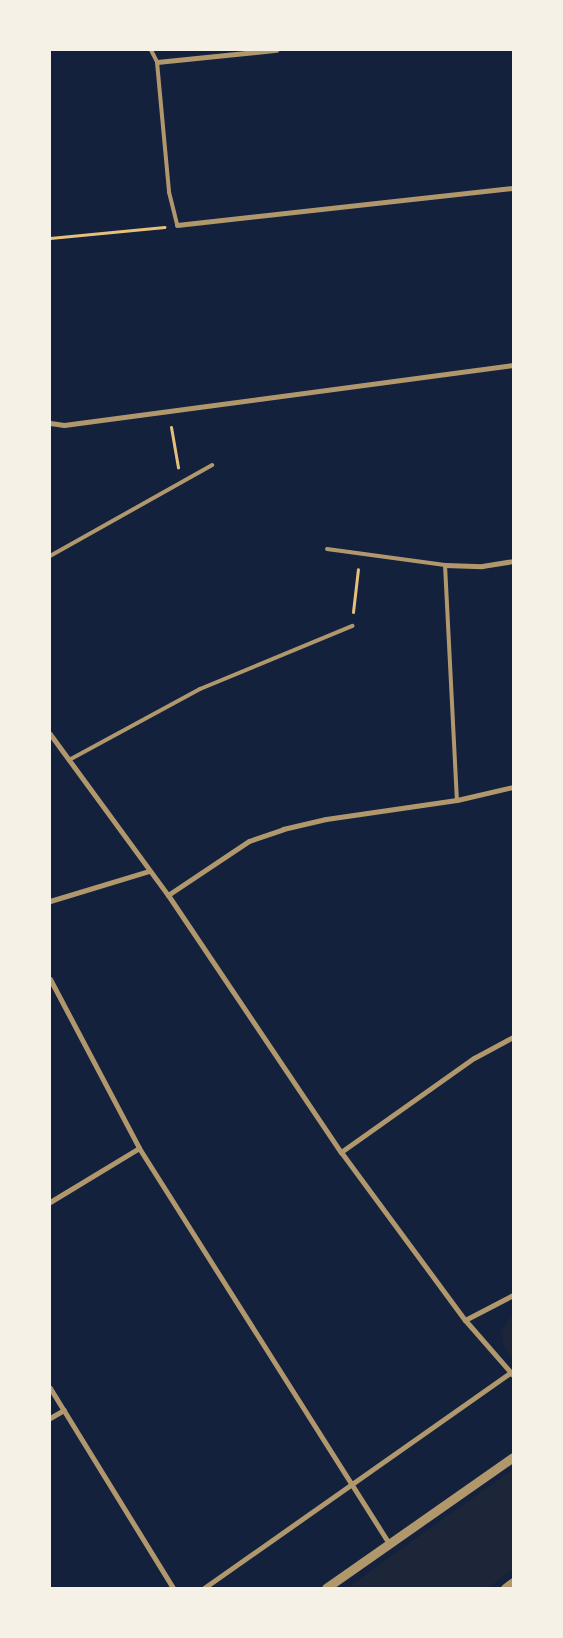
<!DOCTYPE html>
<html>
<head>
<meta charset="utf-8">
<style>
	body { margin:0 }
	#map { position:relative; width:563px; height:1638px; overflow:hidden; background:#14213d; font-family:Mulish,sans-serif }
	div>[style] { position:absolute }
	.green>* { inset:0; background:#1d2539 }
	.path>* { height:3px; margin:-1.5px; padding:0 1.5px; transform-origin:1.5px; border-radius:1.5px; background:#e5c07b }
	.service>* { height:4px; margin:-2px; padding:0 2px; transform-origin:2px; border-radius:2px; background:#b1986c }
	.minor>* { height:5px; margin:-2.5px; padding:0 2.5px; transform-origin:2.5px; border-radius:2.5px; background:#b1986c }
	.tertiary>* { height:9px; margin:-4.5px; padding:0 4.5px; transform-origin:4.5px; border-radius:4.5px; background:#b1986c }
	span { translate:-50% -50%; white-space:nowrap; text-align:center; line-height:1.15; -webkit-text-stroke:4px #f6f1e7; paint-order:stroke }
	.frame { position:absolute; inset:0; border:51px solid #f6f1e7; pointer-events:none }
</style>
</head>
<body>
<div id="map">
	<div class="green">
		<div style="clip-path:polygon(513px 1314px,513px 1358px,504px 1348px,501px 1332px)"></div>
		<div style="clip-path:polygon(513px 1469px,513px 1569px,488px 1588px,347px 1588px)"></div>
	</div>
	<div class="path">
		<div style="left:50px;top:238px;width:115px;rotate:-5.5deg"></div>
		<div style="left:171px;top:427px;width:41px;rotate:80.1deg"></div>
		<div style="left:353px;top:612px;width:43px;rotate:-83.4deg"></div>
	</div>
	<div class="service">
		<div style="left:151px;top:50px;width:13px;rotate:63deg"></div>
		<div style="left:157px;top:62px;width:131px;rotate:84.7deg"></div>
		<div style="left:169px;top:192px;width:34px;rotate:76deg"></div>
		<div style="left:327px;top:549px;width:119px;rotate:7.7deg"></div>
		<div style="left:445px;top:565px;width:235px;rotate:87.1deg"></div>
		<div style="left:50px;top:556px;width:186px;rotate:-29.3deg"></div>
		<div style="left:69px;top:760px;width:149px;rotate:-28.5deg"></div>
		<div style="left:200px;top:689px;width:165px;rotate:-22.5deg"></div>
	</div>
	<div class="minor">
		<div style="left:157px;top:62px;width:120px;rotate:-5.8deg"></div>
		<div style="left:177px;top:225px;width:338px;rotate:-6.3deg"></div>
		<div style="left:50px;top:423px;width:14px;rotate:8deg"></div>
		<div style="left:64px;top:425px;width:453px;rotate:-7.6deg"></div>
		<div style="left:445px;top:565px;width:37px;rotate:2deg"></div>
		<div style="left:482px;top:566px;width:31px;rotate:-9deg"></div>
		<div style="left:50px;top:734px;width:200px;rotate:53.8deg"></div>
		<div style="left:168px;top:895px;width:310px;rotate:56.1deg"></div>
		<div style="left:341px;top:1152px;width:209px;rotate:53.6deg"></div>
		<div style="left:465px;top:1320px;width:73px;rotate:48.9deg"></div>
		<div style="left:168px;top:895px;width:97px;rotate:-33.7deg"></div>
		<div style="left:249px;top:841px;width:36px;rotate:-19deg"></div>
		<div style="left:283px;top:829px;width:44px;rotate:-13.1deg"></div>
		<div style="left:326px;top:819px;width:132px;rotate:-8.3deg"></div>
		<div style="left:457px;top:800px;width:57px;rotate:-13.1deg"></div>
		<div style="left:50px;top:901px;width:103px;rotate:-16.9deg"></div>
		<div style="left:50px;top:979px;width:191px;rotate:62.2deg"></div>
		<div style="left:139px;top:1148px;width:467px;rotate:57.7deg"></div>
		<div style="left:341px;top:1152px;width:163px;rotate:-35.3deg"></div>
		<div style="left:474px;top:1058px;width:44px;rotate:-28.3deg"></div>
		<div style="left:50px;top:1202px;width:104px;rotate:-31.2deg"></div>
		<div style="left:465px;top:1320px;width:54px;rotate:-27.5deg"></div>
		<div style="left:50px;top:1388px;width:235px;rotate:58.4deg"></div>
		<div style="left:50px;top:1418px;width:16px;rotate:-30deg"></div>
		<div style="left:204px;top:1588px;width:375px;rotate:-35.1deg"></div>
	</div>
	<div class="tertiary">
		<div style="left:326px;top:1588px;width:228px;rotate:-35deg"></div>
		<div style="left:505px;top:1588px;width:10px;rotate:-37deg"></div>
	</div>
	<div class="frame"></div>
</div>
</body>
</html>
